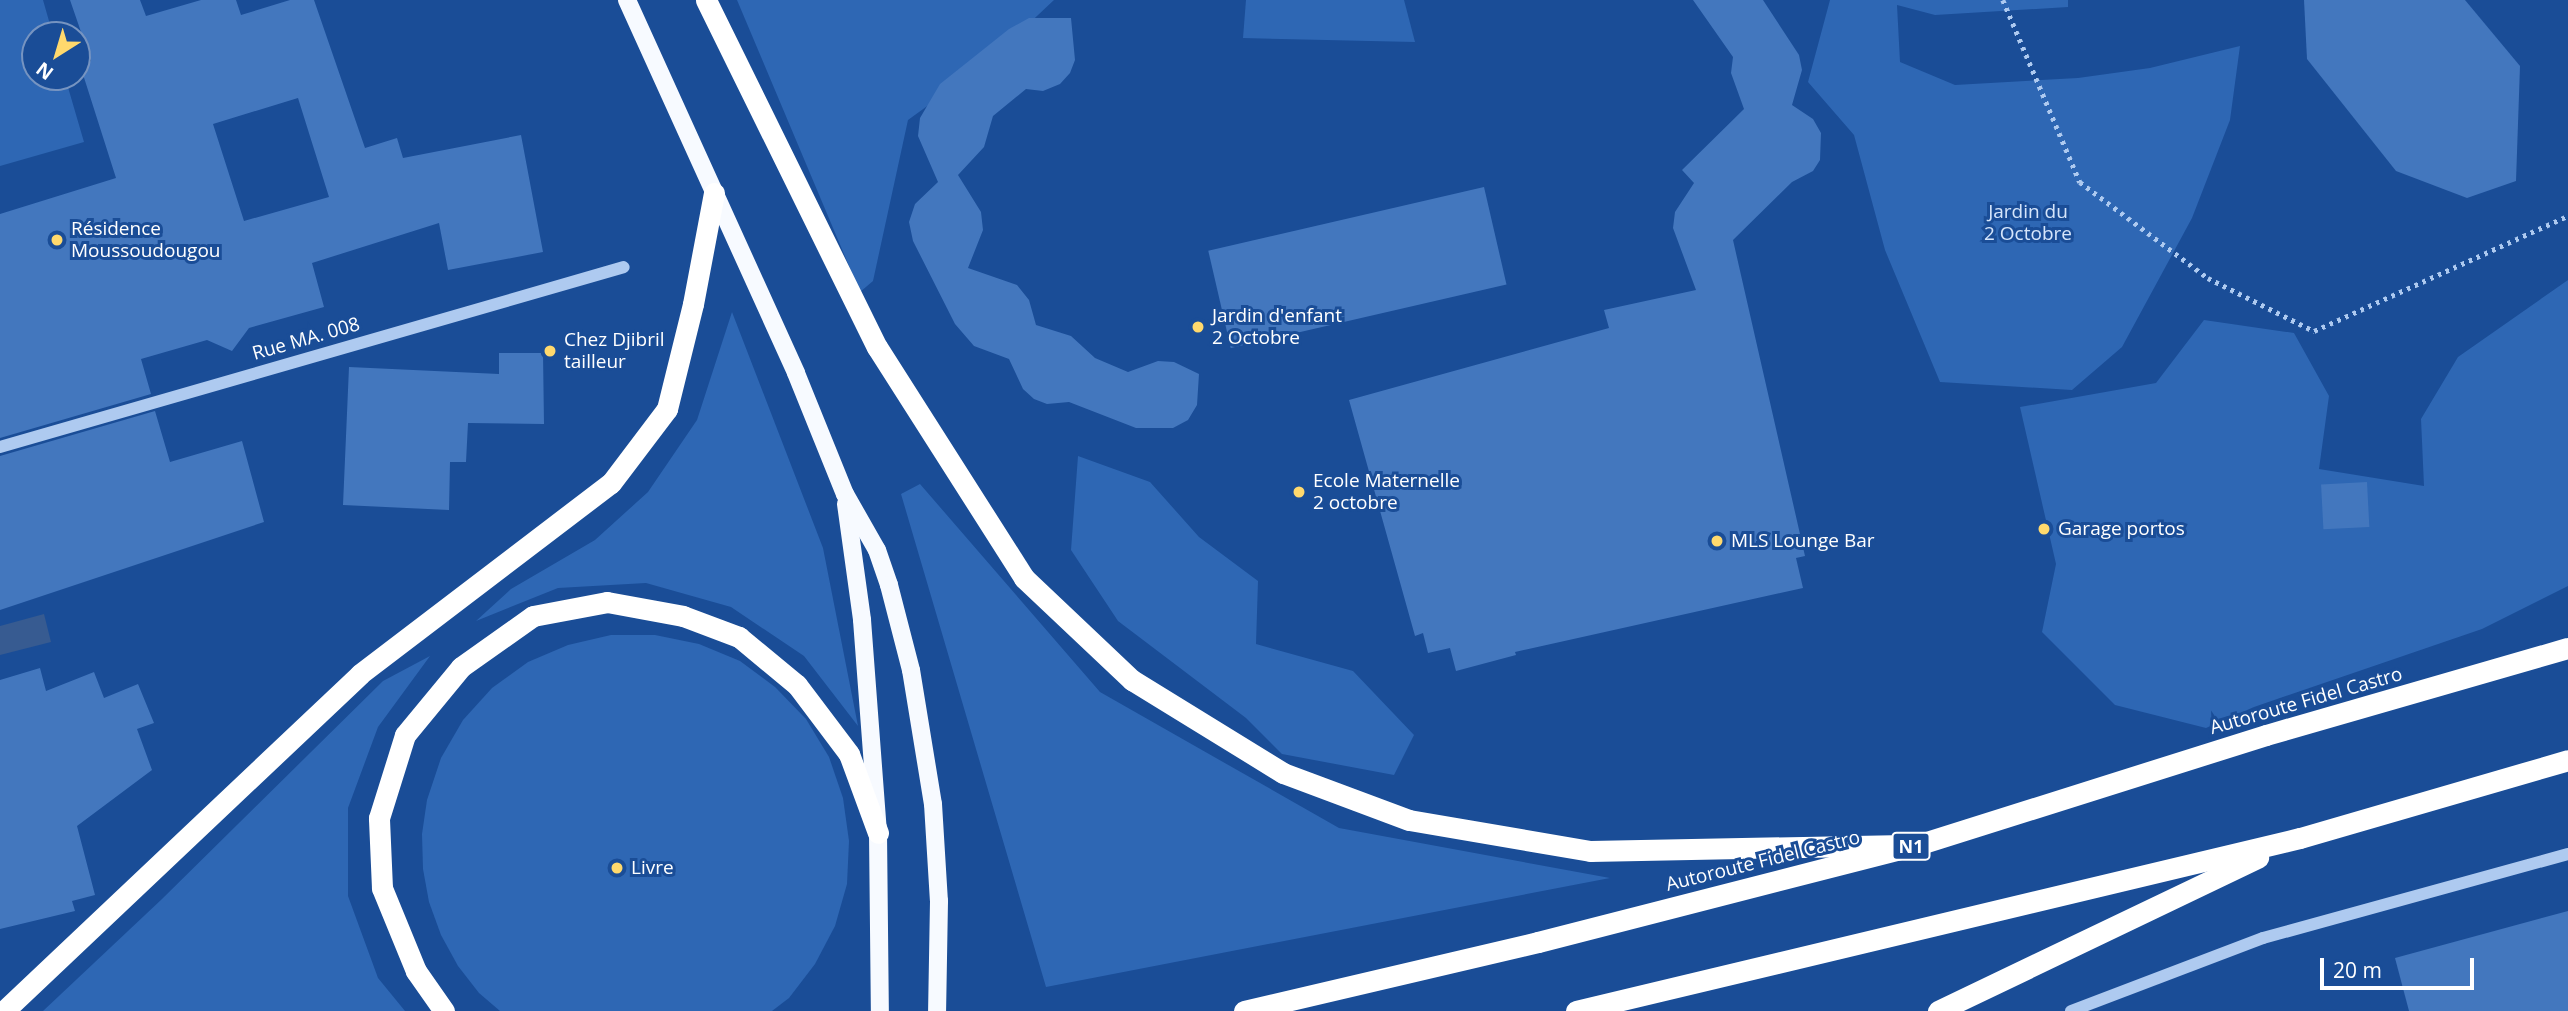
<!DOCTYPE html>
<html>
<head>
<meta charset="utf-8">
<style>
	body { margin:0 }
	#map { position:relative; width:2568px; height:1011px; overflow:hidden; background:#1a4d97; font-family:"Open Sans",sans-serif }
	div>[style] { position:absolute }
	.green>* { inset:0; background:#2e67b4 }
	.water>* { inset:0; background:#375b91 }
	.building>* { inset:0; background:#4377be; transform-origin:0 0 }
	.path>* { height:4.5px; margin-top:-2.25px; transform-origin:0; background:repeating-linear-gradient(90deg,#aecaf0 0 3.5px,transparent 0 8.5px) }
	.minor>* { height:12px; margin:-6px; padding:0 6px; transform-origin:6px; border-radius:6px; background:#aecaf0 }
	.major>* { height:18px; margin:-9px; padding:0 9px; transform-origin:9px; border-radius:9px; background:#f7faff }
	.highway>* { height:21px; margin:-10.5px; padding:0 10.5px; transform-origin:10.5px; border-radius:10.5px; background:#fff }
	.dots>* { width:19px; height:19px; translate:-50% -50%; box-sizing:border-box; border:4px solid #1a4d97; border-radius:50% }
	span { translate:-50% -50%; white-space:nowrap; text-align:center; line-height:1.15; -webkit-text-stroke:6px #1a4d97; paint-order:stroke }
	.shield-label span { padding:2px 5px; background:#1a4d97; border:2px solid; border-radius:5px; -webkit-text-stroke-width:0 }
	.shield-label { font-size:18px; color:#fff; font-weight:700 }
	.park-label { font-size:19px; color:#d5e5fb }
	.poi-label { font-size:19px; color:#fff }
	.left { translate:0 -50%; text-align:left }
	.street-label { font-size:19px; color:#fff }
	.north { position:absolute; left:21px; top:21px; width:70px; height:70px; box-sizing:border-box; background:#1a4d97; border:2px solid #7694c1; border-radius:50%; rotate:217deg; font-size:19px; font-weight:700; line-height:28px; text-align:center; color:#fff }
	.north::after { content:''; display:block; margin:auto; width:24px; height:32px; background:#ffd96d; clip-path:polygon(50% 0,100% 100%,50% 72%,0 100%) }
	.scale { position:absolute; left:2320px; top:958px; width:154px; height:32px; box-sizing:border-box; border:4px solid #fff; border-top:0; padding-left:9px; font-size:21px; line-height:24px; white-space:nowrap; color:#fff; -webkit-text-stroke:5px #1a4d97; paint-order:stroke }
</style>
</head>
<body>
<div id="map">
	<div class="green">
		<div style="clip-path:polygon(0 0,43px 0,53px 35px,35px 35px,35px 77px,65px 77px,84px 142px,0 166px)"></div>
		<div style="clip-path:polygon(737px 0,1054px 0,988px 62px,908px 120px,873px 281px,860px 292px)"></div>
		<div style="clip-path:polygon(1246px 0,1404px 0,1415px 42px,1243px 38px)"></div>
		<div style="clip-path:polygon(1830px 0,2068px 0,2068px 7px,1935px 15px,1897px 5px,1900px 62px,1955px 85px,2078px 78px,2150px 68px,2240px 46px,2230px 120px,2192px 218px,2122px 347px,2072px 390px,1940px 382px,1885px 250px,1854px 135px,1808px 82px)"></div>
		<div style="clip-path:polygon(2568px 280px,2568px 586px,2482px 629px,2254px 707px,2206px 728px,2115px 705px,2042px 632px,2056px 564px,2020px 407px,2156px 383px,2204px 320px,2294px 333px,2329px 396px,2319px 469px,2424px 486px,2421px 419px,2458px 357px)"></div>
		<div style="clip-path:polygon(732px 312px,823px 548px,858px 726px,804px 656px,731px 607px,646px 583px,558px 588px,476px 621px,511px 589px,595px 540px,648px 492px,697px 420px)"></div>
		<div style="clip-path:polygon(1078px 456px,1150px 482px,1199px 537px,1258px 581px,1256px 644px,1353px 671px,1414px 735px,1394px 775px,1282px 754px,1246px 718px,1118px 621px,1071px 550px)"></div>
		<div style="clip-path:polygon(920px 484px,1100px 692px,1339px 828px,1610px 878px,1046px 987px,901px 494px)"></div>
		<div style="clip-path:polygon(611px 635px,655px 635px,699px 644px,740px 661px,775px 687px,806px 719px,829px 757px,843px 798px,849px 841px,847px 884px,835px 926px,815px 964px,789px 998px,772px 1011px,500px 1011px,479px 993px,458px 966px,441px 935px,429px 902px,423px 869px,422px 834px,427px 800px,441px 758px,463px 720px,492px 688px,528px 662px,568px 645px)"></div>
		<div style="clip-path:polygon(430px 656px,378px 727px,348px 808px,348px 896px,378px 978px,405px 1011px,43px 1011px,162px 899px,383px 681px)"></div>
	</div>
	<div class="water">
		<div style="clip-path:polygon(44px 614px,51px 642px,0 655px,0 626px)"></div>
	</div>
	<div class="building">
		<div style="clip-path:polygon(evenodd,70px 0,140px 0,146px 16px,201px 0,236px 0,241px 15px,290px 0,314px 0,365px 148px,397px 138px,403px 158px,521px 135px,543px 252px,448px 270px,439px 223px,312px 263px,324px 307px,249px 328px,232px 351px,207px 340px,141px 359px,151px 394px,0 438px,0 214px,116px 178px,80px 65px,91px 61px,70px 0,298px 98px,329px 197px,244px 221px,213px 124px,298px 98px)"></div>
		<div style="clip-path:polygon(1693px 0,1763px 0,1799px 55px,1802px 70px,1792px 105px,1813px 119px,1821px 133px,1820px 160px,1813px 171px,1792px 182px,1733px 240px,1805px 556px,1796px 558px,1803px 588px,1515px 652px,1516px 655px,1456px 671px,1450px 648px,1428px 653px,1423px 633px,1415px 636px,1349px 400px,1609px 328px,1604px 310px,1696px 290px,1673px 228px,1675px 212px,1694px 183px,1682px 170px,1744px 109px,1731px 73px,1733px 57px)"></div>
		<div style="clip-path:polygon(2304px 0,2465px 0,2520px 66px,2516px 181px,2467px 198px,2396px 171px,2307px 59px)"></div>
		<div style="clip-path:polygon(1029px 18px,1071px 18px,1075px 60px,1070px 73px,1060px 84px,1043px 91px,1026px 89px,993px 116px,984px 147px,958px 175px,981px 212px,983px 230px,968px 268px,1017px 285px,1029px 300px,1036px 325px,1071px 336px,1095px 358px,1128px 372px,1158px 361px,1174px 362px,1199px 374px,1197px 405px,1188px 420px,1173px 428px,1136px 428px,1069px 402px,1047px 404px,1034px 399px,1023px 389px,1009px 359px,974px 346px,955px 324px,913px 241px,909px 222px,915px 204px,938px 182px,918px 136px,920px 118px,940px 84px,1009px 29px)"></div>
		<div style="left:1484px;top:187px;width:100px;height:283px;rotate:77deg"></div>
		<div style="clip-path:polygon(499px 353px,543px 353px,544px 424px,468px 423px,466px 462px,450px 462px,449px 510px,343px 505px,349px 367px,499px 374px)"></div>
		<div style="clip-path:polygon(155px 411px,170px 462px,242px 441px,264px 522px,0 610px,0 456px)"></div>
		<div style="left:2367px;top:482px;width:45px;height:46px;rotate:87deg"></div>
		<div style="clip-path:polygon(40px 668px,46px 691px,94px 672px,104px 698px,138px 684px,154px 723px,137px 729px,152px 770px,77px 826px,95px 895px,72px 901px,75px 911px,0 929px,0 680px)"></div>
		<div style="clip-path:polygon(2568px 911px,2568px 1011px,2409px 1011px,2395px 958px)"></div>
	</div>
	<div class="path">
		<div style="left:2003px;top:0;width:198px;rotate:67.1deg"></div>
		<div style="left:2080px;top:182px;width:160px;rotate:36.9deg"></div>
		<div style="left:2208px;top:278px;width:119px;rotate:26.6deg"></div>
		<div style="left:2314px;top:331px;width:279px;rotate:-24.4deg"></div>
	</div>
	<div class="minor">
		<div style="left:0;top:447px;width:649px;rotate:-16.09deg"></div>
		<div style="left:2071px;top:1011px;width:205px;rotate:-20.8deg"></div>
		<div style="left:2263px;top:938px;width:316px;rotate:-15.4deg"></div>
	</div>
	<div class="major">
		<div style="left:627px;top:0;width:409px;rotate:65.6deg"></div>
		<div style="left:796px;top:373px;width:131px;rotate:68deg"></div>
		<div style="left:845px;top:494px;width:64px;rotate:60.3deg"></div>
		<div style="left:877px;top:550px;width:37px;rotate:71deg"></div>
		<div style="left:889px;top:585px;width:88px;rotate:75.5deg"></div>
		<div style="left:911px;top:670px;width:136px;rotate:80.7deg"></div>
		<div style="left:933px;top:804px;width:97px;rotate:86.5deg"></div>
		<div style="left:939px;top:901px;width:110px;rotate:91deg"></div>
		<div style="left:846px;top:504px;width:117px;rotate:82.1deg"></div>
		<div style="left:862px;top:620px;width:214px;rotate:85.7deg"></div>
		<div style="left:878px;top:833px;width:178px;rotate:89.4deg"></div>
	</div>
	<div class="highway">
		<div style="left:706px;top:0;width:387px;rotate:63.8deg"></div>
		<div style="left:877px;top:347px;width:274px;rotate:57.5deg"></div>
		<div style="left:1024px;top:578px;width:149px;rotate:43.4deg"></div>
		<div style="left:1132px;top:680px;width:177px;rotate:31.6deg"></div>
		<div style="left:1283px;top:773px;width:134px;rotate:20.5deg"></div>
		<div style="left:1409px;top:820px;width:184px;rotate:9.7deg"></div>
		<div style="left:1590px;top:851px;width:327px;rotate:-1.1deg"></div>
		<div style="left:4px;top:1011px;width:490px;rotate:-43.4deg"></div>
		<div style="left:360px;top:674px;width:315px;rotate:-37.3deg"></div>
		<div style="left:611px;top:483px;width:93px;rotate:-52.9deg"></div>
		<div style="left:667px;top:409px;width:108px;rotate:-76.1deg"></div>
		<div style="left:693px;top:304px;width:113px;rotate:-79.3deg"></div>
		<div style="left:444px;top:1011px;width:49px;rotate:-125deg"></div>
		<div style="left:416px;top:971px;width:90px;rotate:-112.3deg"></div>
		<div style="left:382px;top:888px;width:70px;rotate:-92.5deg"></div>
		<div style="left:379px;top:818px;width:87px;rotate:-72.6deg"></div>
		<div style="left:405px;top:735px;width:88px;rotate:-50.5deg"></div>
		<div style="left:461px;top:667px;width:88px;rotate:-35.3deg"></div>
		<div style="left:533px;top:616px;width:75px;rotate:-10.7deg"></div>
		<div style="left:607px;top:602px;width:77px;rotate:10.4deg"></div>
		<div style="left:683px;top:616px;width:60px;rotate:20.6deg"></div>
		<div style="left:739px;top:637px;width:75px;rotate:39.6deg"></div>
		<div style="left:797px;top:685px;width:86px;rotate:53deg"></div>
		<div style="left:849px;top:754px;width:84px;rotate:69.8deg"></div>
		<div style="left:1244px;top:1011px;width:302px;rotate:-13.2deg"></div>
		<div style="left:1538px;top:942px;width:391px;rotate:-14.4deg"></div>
		<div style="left:1917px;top:845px;width:366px;rotate:-17.5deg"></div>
		<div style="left:2266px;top:735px;width:314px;rotate:-16.1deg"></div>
		<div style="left:1576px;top:1011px;width:744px;rotate:-13.44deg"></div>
		<div style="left:2300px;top:838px;width:279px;rotate:-16.2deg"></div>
		<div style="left:1938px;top:1011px;width:355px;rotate:-25.6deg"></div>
	</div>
	<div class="dots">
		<div style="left:57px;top:240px;background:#ffd96d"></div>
		<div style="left:1198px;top:327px;background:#ffd96d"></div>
		<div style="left:550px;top:351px;background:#ffd96d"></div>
		<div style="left:1299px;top:492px;background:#ffd96d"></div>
		<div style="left:2044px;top:529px;background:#ffd96d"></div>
		<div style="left:1717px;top:541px;background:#ffd96d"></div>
		<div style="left:617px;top:868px;background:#ffd96d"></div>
	</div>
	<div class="shield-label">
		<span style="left:1911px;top:846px">N1</span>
	</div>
	<div class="park-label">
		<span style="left:2028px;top:223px">Jardin du<br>2 Octobre</span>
	</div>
	<div class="poi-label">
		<span class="left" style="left:71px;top:240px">Résidence<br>Moussoudougou</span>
		<span class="left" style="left:1212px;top:327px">Jardin d'enfant<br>2 Octobre</span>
		<span class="left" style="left:564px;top:351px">Chez Djibril<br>tailleur</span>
		<span class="left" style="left:1313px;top:492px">Ecole Maternelle<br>2 octobre</span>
		<span class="left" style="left:2058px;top:529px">Garage portos</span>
		<span class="left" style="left:1731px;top:541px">MLS Lounge Bar</span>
		<span class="left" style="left:631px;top:868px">Livre</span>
	</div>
	<div class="street-label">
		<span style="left:306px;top:339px;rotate:-16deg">Rue MA. 008</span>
		<span style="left:2306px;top:701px;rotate:-16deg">Autoroute Fidel Castro</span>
		<span style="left:1763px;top:861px;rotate:-14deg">Autoroute Fidel Castro</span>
	</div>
	<div class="north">N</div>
	<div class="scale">20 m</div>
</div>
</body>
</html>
